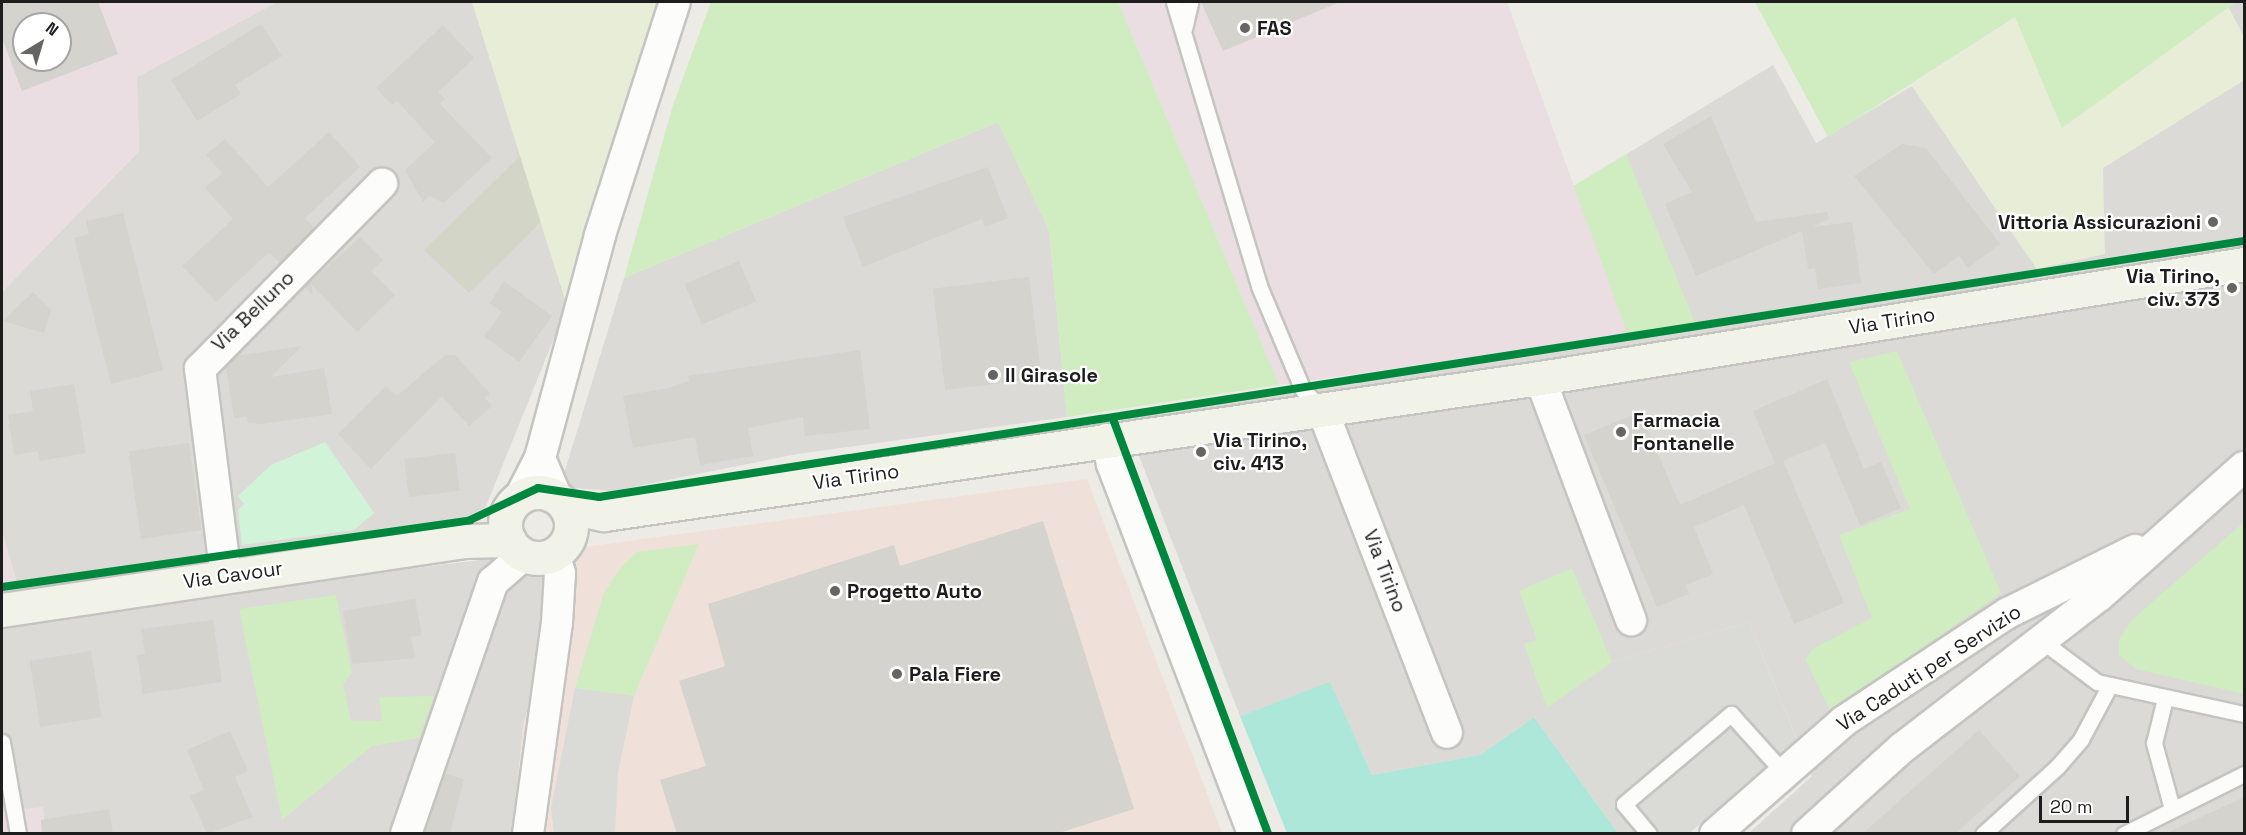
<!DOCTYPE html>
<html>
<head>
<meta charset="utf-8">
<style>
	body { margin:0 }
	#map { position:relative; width:2246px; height:835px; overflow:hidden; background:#ecebe5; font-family:"Space Grotesk",sans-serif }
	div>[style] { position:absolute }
	.residential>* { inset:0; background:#dbdad7 }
	.commercial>* { inset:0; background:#efe1d9 }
	.industrial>* { inset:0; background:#eadee2 }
	.construction>* { inset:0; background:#d3d6c6 }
	.farmland>* { inset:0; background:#e8edd7 }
	.grass>* { inset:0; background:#d0ecc1 }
	.park>* { inset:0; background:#d1f4d8 }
	.pitch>* { inset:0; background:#ade7d9 }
	.parking>* { inset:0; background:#dadad7 }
	.building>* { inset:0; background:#d4d3cd; transform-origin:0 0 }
	.roads { filter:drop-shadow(2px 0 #c4c4c1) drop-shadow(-2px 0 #c4c4c1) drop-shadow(0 2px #c4c4c1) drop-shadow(0 -2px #c4c4c1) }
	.lane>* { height:15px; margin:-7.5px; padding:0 7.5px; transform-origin:7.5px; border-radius:7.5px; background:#fcfcfb }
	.street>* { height:30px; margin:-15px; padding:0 15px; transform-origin:15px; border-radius:15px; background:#fcfcfb }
	.secondary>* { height:33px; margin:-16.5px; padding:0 16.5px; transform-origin:16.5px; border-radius:16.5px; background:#f1f3e9 }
	.secondary>.ring { margin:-16.5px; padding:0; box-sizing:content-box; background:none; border:33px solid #f1f3e9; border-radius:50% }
	.cycleway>* { height:8px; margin:-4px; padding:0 4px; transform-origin:4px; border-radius:4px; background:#00873e }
	.dots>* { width:16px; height:16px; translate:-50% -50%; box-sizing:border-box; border:3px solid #fff; border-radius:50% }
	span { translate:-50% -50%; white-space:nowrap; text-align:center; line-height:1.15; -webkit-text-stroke:4.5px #fff; paint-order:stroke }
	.poi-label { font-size:20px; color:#1d1d1d; font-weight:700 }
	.left { translate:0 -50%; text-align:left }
	.right { translate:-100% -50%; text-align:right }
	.street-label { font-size:20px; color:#1d1d1d }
	.frame { position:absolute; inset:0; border:3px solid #1d1d1d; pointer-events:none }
	.north { position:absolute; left:12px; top:12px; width:60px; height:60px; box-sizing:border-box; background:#fff; border:2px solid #a5a5a5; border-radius:50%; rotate:38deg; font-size:16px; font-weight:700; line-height:24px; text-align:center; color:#1d1d1d }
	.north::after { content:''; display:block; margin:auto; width:21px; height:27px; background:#656563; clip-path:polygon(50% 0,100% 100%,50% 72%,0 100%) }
	.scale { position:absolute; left:2039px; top:796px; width:90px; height:27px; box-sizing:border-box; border:3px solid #1d1d1d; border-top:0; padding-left:8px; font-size:18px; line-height:21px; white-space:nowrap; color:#1d1d1d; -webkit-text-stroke:4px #fff; paint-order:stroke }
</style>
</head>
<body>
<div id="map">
	<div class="residential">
		<div style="clip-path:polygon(277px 2px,472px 2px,567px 306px,480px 521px,19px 590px,2px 532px,2px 292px,139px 151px,137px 77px)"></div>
		<div style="clip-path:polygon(2236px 2px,2244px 2px,2244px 37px,2228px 7px)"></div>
		<div style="clip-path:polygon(1773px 65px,1816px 143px,1912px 86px,2037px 269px,2103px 168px,2244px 80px,2244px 833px,1749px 833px,1812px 776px,1749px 622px,1612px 662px,1480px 755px,1372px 775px,1330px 683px,1240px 716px,1122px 412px,1628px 335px,1574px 186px)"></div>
		<div style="clip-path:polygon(998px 122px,1049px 230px,1067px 417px,797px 454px,613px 491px,575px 488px,562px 480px,624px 278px)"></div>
		<div style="clip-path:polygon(577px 548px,523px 725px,513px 833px,46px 834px,2px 811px,2px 611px,216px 593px)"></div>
	</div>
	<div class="commercial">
		<div style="clip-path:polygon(1087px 479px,1222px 833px,513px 834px,523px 725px,577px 548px)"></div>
	</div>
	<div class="industrial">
		<div style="clip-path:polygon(evenodd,2px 2px,277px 2px,137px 77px,139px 151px,2px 292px,2px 2px,24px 24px,60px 24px,60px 60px,24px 60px,24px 24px)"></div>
		<div style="clip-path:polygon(1118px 2px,1507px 2px,1628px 335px,1279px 385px)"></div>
		<div style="clip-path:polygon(2px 532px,19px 590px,2px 593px)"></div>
		<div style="clip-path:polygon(43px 807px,46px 833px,2px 833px,2px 811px)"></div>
	</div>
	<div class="construction">
		<div style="clip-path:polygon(472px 2px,557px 2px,567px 306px,541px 222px,469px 293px,424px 250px,520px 156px)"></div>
	</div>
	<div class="farmland">
		<div style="clip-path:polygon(472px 2px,660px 2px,567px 306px,520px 156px)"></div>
		<div style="clip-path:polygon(2228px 7px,2244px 37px,2244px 80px,2103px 168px,2105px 254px,2037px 269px,1912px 86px,2016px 17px,2062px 128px)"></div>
	</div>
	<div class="grass">
		<div style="clip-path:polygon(711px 2px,1118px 2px,1279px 385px,1067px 417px,1049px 230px,998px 122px,624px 278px,673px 105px)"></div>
		<div style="clip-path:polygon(1755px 2px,2236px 2px,2062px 128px,2015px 17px,1828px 137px)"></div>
		<div style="clip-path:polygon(1626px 154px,1696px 325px,1628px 335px,1574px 186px)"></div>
		<div style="clip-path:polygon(1897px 351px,2001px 593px,1831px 712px,1805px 659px,1814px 648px,1872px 618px,1839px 535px,1910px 509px,1849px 362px)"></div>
		<div style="clip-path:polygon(2244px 522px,2244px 694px,2136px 669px,2119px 655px,2119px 639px,2133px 619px)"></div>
		<div style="clip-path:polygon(699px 544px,634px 696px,575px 688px,604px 593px,621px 567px,637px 552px)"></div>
		<div style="clip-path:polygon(1572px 568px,1612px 662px,1547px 708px,1524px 644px,1537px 640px,1519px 591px)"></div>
		<div style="clip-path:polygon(336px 595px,352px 673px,343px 684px,351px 721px,382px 721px,379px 697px,434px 696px,419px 738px,372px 746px,282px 820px,239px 609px)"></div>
	</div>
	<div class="park">
		<div style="clip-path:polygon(325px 442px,374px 513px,354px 530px,242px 545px,238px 510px,244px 504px,238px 496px,271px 465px)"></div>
	</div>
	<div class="pitch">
		<div style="clip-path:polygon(1330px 682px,1372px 775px,1480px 755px,1534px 717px,1618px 833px,1287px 833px,1240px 716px)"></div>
	</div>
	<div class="parking">
		<div style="clip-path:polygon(1749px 622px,1799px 745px,1689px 833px,1618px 833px,1534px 717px,1612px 662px)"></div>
		<div style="clip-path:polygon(575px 688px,634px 696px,618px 773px,615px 833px,554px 833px,551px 808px)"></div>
	</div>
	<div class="building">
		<div style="clip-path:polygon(evenodd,2px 2px,98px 2px,118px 54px,22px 91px,2px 38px,2px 2px,24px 24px,60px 24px,60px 60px,24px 60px,24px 24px)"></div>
		<div style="clip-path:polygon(1201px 2px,1340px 2px,1223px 51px)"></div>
		<div style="clip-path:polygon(261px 24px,282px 56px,235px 85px,241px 94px,197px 121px,171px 80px)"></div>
		<div style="clip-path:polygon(443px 25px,474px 58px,438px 92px,445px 99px,440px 104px,492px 158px,444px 203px,429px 196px,423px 202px,405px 170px,435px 142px,397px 101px,392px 105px,376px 88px)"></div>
		<div style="clip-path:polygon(1711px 116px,1756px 222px,1827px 212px,1829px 219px,1812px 227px,1852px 222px,1861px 283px,1818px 289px,1815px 268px,1808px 269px,1802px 231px,1696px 276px,1665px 204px,1692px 192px,1663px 144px)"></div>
		<div style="clip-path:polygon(329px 132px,360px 167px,305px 218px,315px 228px,280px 263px,269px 252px,216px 302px,182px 266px,233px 219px,205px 188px,222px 173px,206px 155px,225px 139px,268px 187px)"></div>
		<div style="clip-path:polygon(1902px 144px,1926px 148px,2000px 244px,1968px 268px,1959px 256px,1934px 274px,1854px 176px)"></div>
		<div style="clip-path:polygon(988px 167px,1008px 218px,985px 227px,982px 219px,863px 267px,843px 217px)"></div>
		<div style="clip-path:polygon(123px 213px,163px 370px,111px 384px,74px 238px,89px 234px,86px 221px)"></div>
		<div style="clip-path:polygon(360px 237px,383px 260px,371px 271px,395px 295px,357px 332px,311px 284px,313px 295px,305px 287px)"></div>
		<div style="left:739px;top:261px;width:44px;height:59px;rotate:67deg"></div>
		<div style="left:1029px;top:277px;width:102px;height:97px;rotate:83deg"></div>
		<div style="clip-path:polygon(504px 281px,552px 316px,519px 362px,484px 336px,502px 312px,490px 303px)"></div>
		<div style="clip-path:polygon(33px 292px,51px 310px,44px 333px,3px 321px)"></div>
		<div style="clip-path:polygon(302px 346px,271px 377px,324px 368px,332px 414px,261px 424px,248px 423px,247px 416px,234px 418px,226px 367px,237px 356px)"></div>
		<div style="clip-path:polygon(860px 350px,870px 429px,805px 436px,803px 417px,748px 428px,753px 456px,700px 465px,695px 437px,633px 448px,623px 396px,668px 388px,689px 381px,688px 376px)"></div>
		<div style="clip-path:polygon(445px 355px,455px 355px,490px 394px,485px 398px,492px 406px,469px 426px,442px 396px,371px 469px,338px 434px,386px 386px,397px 396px)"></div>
		<div style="clip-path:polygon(1827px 379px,1864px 469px,1881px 462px,1901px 508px,1860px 525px,1825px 443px,1783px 461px,1844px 603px,1794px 624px,1744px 505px,1694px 527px,1713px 574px,1686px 585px,1689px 594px,1657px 607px,1584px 435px,1640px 412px,1680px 505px,1775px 463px,1753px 411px)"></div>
		<div style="clip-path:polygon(74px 384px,86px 453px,40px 461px,38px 451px,14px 455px,8px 415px,33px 411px,30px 391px)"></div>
		<div style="left:189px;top:443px;width:88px;height:61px;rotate:82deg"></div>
		<div style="left:455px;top:453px;width:38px;height:51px;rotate:83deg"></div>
		<div style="clip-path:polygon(1043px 521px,1134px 809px,1056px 834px,677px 834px,660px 780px,706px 766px,679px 681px,725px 666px,708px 604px,894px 545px,900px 566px)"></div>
		<div style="clip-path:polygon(415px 599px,422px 635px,411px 637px,415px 658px,352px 664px,343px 611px)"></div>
		<div style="clip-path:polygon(213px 620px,222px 682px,143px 694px,137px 655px,145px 654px,141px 629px)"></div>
		<div style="left:91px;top:651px;width:67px;height:62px;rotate:81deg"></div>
		<div style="clip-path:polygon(1979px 730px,2020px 776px,1955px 834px,1862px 834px)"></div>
		<div style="clip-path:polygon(230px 731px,248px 771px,235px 777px,253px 817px,207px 834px,190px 796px,204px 790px,187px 750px)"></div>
		<div style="clip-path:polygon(445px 774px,464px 779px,450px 834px,424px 834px)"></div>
		<div style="clip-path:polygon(2244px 797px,2244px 834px,2165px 834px)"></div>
		<div style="clip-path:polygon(109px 809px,113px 834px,42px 834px,41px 820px)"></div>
	</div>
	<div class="roads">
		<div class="lane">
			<div style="left:1174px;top:2px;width:296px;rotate:73.3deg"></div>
			<div style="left:1259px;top:286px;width:113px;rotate:67.1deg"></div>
			<div style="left:1303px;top:390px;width:27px;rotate:45deg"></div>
			<div style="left:1184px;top:29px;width:28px;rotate:-77deg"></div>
			<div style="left:2042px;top:641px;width:69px;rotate:36.7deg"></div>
			<div style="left:2097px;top:682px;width:150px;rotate:12.3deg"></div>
			<div style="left:2165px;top:698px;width:46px;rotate:103.7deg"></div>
			<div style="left:2154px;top:743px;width:68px;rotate:74.7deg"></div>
			<div style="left:2px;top:742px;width:93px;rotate:80.1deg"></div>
			<div style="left:1649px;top:834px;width:39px;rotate:-130deg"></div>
			<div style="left:1624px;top:804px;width:140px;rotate:-40.1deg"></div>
			<div style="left:1731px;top:714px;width:79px;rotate:48.1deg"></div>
			<div style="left:1983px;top:834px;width:100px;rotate:-42.2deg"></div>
			<div style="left:2057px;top:767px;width:37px;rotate:-49deg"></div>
			<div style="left:2081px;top:739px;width:61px;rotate:-61.8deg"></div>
			<div style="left:2124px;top:834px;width:134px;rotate:-26.6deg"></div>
		</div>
		<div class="street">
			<div style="left:1540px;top:378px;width:259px;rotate:69.4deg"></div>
			<div style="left:1322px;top:409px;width:347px;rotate:68.9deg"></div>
			<div style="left:1107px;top:439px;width:25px;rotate:79deg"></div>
			<div style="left:1112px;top:464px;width:396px;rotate:69.1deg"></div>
			<div style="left:540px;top:458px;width:43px;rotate:67deg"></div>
			<div style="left:519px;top:499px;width:46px;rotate:-62.9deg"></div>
			<div style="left:540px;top:458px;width:231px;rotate:-74.9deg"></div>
			<div style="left:600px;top:235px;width:245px;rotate:-72.2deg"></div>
			<div style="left:226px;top:577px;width:210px;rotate:-97.1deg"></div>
			<div style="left:200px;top:369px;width:260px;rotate:-45.5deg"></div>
			<div style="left:406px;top:834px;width:267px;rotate:-71deg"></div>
			<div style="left:493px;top:582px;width:41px;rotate:-41.1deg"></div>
			<div style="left:528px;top:834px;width:213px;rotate:-82.2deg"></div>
			<div style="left:557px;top:623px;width:50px;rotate:-86.6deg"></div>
			<div style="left:560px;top:573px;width:20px;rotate:-108deg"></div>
			<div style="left:1715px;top:834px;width:171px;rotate:-41.2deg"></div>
			<div style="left:1844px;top:721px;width:196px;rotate:-33.4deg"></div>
			<div style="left:2008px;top:613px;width:142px;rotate:-26.4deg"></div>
			<div style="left:1807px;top:834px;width:128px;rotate:-42.2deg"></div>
			<div style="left:1902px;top:748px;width:249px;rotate:-37.7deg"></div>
			<div style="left:2099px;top:596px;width:194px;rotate:-41.7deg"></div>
		</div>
		<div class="secondary">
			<div class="ring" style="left:505px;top:492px;width:33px;height:33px"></div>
			<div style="left:565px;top:506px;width:40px;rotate:12deg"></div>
			<div style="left:604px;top:514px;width:946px;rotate:-8.27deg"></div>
			<div style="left:1540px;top:378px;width:713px;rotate:-9.2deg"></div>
			<div style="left:2px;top:610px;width:468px;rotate:-8.5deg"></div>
			<div style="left:465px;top:541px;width:44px;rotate:-1.3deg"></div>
		</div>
	</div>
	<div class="cycleway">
		<div style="left:1113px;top:419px;width:443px;rotate:69.5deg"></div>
		<div style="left:2px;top:587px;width:473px;rotate:-8.1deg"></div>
		<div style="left:470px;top:520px;width:75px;rotate:-25.2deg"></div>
		<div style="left:538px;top:488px;width:62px;rotate:8.4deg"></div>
		<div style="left:599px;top:497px;width:1665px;rotate:-8.85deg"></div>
	</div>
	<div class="dots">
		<div style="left:1245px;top:28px;background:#656563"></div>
		<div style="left:2213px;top:222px;background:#656563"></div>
		<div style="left:2232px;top:288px;background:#656563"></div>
		<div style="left:993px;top:375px;background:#656563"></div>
		<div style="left:1621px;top:432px;background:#656563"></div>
		<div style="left:1201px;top:452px;background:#656563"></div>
		<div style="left:835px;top:591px;background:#656563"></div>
		<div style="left:897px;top:674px;background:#656563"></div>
	</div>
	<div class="poi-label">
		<span class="left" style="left:1257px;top:28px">FAS</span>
		<span class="right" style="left:2201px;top:222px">Vittoria Assicurazioni</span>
		<span class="right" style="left:2220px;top:288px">Via Tirino,<br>civ. 373</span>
		<span class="left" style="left:1005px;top:375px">Il Girasole</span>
		<span class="left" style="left:1633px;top:432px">Farmacia<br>Fontanelle</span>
		<span class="left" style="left:1213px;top:452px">Via Tirino,<br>civ. 413</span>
		<span class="left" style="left:847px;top:591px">Progetto Auto</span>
		<span class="left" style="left:909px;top:674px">Pala Fiere</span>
	</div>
	<div class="street-label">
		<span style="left:253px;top:311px;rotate:-44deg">Via Belluno</span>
		<span style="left:1892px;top:321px;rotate:-9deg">Via Tirino</span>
		<span style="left:856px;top:477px;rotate:-8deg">Via Tirino</span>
		<span style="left:1385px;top:571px;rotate:69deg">Via Tirino</span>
		<span style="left:233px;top:575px;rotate:-8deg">Via Cavour</span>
		<span style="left:1929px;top:668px;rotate:-33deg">Via Caduti per Servizio</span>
	</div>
	<div class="frame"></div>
	<div class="north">N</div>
	<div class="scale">20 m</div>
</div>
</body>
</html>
